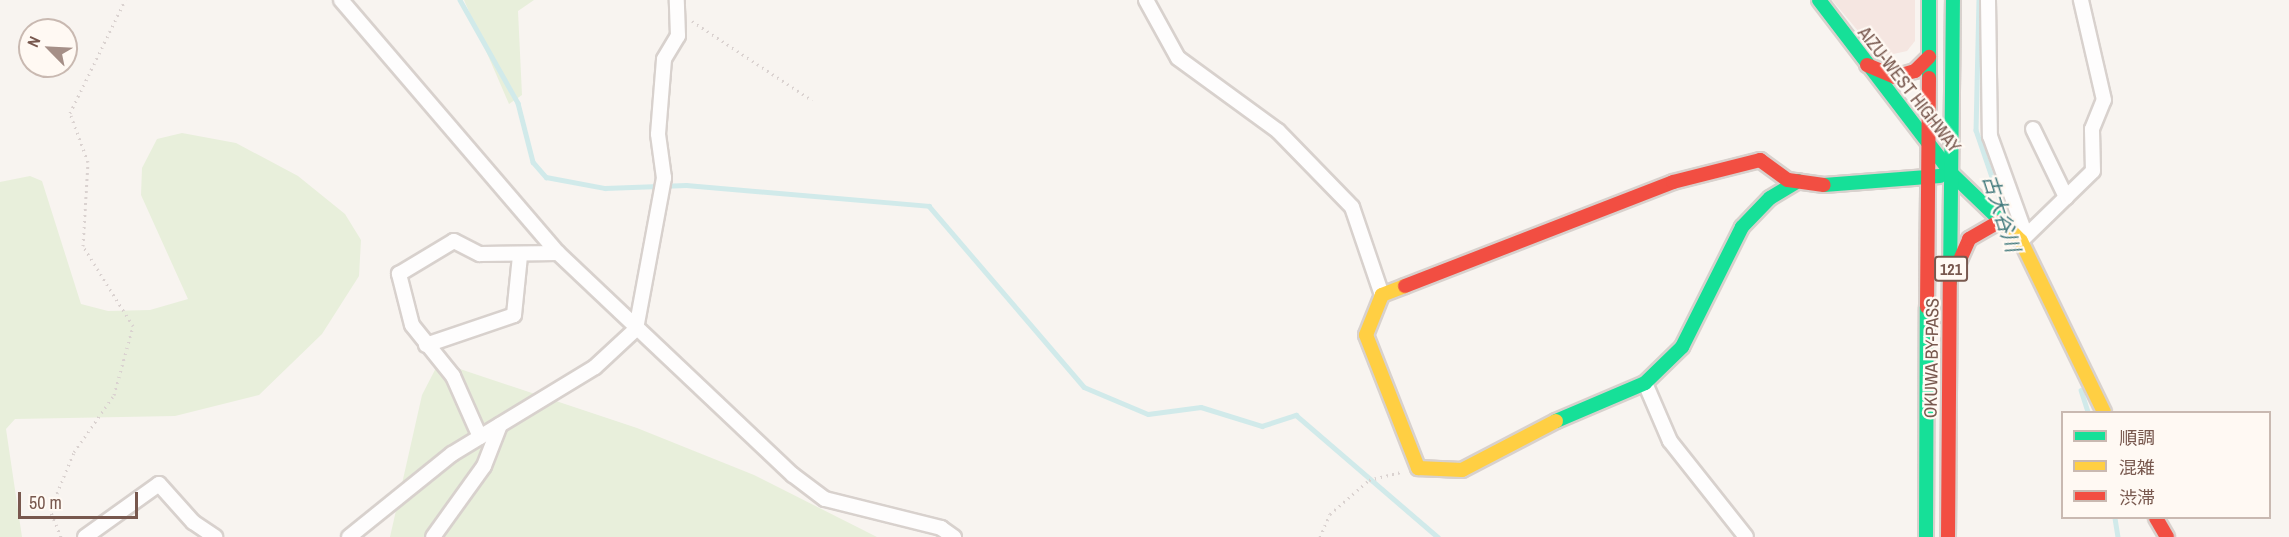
<!DOCTYPE html>
<html>
<head>
<meta charset="utf-8">
<style>
	body { margin:0 }
	#map { position:relative; width:2289px; height:537px; overflow:hidden; background:#f8f4f0; font-family:"Archivo Narrow","Noto Sans JP",sans-serif }
	div>[style] { position:absolute }
	.commercial>* { inset:0; background:#f5e6e1 }
	.green>* { inset:0; background:#e8efdb }
	.stream>* { height:4.5px; margin:-2.25px; padding:0 2.25px; transform-origin:2.25px; border-radius:2.25px; background:#d1eaea }
	.path>* { height:3px; margin-top:-1.5px; transform-origin:0; background:repeating-linear-gradient(90deg,#dad2d0 0 1.5px,transparent 0 6px) }
	.roads { filter:drop-shadow(2px 0 #d8d1cd) drop-shadow(-2px 0 #d8d1cd) drop-shadow(0 2px #d8d1cd) drop-shadow(0 -2px #d8d1cd) }
	.street>* { height:14px; margin:-7px; padding:0 7px; transform-origin:7px; border-radius:7px; background:#fefdfd }
	.fast>* { height:14px; margin:-7px; padding:0 7px; transform-origin:7px; border-radius:7px; background:#16e098 }
	.slow>* { height:14px; margin:-7px; padding:0 7px; transform-origin:7px; border-radius:7px; background:#ffcf43 }
	.jam>* { height:14px; margin:-7px; padding:0 7px; transform-origin:7px; border-radius:7px; background:#f24e42 }
	span { translate:-50% -50%; white-space:nowrap; text-align:center; line-height:1.15; -webkit-text-stroke:4.5px #fff9f3; paint-order:stroke }
	.shield-label span { padding:2px 4px; background:#fff9f3; border:2px solid; border-radius:4px; -webkit-text-stroke-width:0 }
	.shield-label { font-size:16px; color:#78584e; font-weight:700 }
	.street-label { font-size:18px; color:#78584e }
	.water-label { font-size:20px; color:#41797c; font-style:italic }
	.legend { position:absolute; left:2061px; top:411px; width:210px; height:108px; box-sizing:border-box; background:#fff9f3; border:2px solid #c9b9b1; margin:0; padding:8px 10px; list-style:none; font-size:18px; color:#78584e }
	.legend li { display:flex; align-items:center; gap:12px; height:30px }
	.legend b { width:30px; border:2px solid #c9b9b1 }
	.north { position:absolute; left:18px; top:18px; width:60px; height:60px; box-sizing:border-box; background:#fff9f3; border:2px solid #c9b9b1; border-radius:50%; rotate:294deg; font-size:16px; font-weight:700; line-height:24px; text-align:center; color:#78584e }
	.north::after { content:''; display:block; margin:auto; width:21px; height:27px; background:#a58f87; clip-path:polygon(50% 0,100% 100%,50% 72%,0 100%) }
	.scale { position:absolute; left:18px; top:492px; width:120px; height:27px; box-sizing:border-box; border:3px solid #78584e; border-top:0; padding-left:8px; font-size:18px; line-height:21px; white-space:nowrap; color:#78584e; -webkit-text-stroke:4px #fff9f3; paint-order:stroke }
</style>
</head>
<body>
<div id="map">
	<div class="commercial">
		<div style="clip-path:polygon(1832px 0,1915px 0,1915px 41px,1907px 51px,1880px 57px)"></div>
	</div>
	<div class="green">
		<div style="clip-path:polygon(464px 0,534px 0,518px 11px,522px 95px,509px 104px)"></div>
		<div style="clip-path:polygon(182px 133px,236px 143px,298px 176px,345px 214px,361px 240px,359px 276px,322px 334px,259px 395px,175px 416px,15px 419px,6px 429px,22px 537px,0 537px,0 182px,30px 176px,42px 181px,81px 304px,108px 311px,150px 310px,188px 299px,141px 195px,142px 168px,157px 139px)"></div>
		<div style="clip-path:polygon(439px 362px,637px 428px,754px 475px,877px 537px,390px 537px,422px 395px)"></div>
	</div>
	<div class="stream">
		<div style="left:460px;top:0;width:118px;rotate:60.6deg"></div>
		<div style="left:518px;top:103px;width:61px;rotate:75.7deg"></div>
		<div style="left:533px;top:162px;width:20px;rotate:49deg"></div>
		<div style="left:546px;top:177px;width:60px;rotate:10.6deg"></div>
		<div style="left:605px;top:188px;width:81px;rotate:-2.1deg"></div>
		<div style="left:686px;top:185px;width:244px;rotate:4.9deg"></div>
		<div style="left:929px;top:206px;width:238px;rotate:49.4deg"></div>
		<div style="left:1084px;top:387px;width:69px;rotate:22.9deg"></div>
		<div style="left:1148px;top:414px;width:53px;rotate:-7.5deg"></div>
		<div style="left:1201px;top:407px;width:64px;rotate:17.3deg"></div>
		<div style="left:1262px;top:426px;width:36px;rotate:-18deg"></div>
		<div style="left:1296px;top:415px;width:187px;rotate:40.7deg"></div>
		<div style="left:1979px;top:0;width:130px;rotate:91.3deg"></div>
		<div style="left:1976px;top:130px;width:83px;rotate:71.1deg"></div>
		<div style="left:2081px;top:390px;width:23px;rotate:72deg"></div>
		<div style="left:2115px;top:518px;width:19px;rotate:81deg"></div>
	</div>
	<div class="path">
		<div style="left:692px;top:21px;width:144px;rotate:33.4deg"></div>
		<div style="left:61px;top:537px;width:29px;rotate:-112deg"></div>
		<div style="left:50px;top:510px;width:63px;rotate:-67.5deg"></div>
		<div style="left:74px;top:452px;width:70px;rotate:-54.9deg"></div>
		<div style="left:114px;top:395px;width:72px;rotate:-74.6deg"></div>
		<div style="left:133px;top:326px;width:94px;rotate:-122deg"></div>
		<div style="left:83px;top:246px;width:84px;rotate:-86.6deg"></div>
		<div style="left:88px;top:162px;width:52px;rotate:-110.2deg"></div>
		<div style="left:70px;top:113px;width:126px;rotate:-64deg"></div>
		<div style="left:1320px;top:537px;width:25px;rotate:-67deg"></div>
		<div style="left:1330px;top:514px;width:52px;rotate:-41.1deg"></div>
		<div style="left:1369px;top:480px;width:33px;rotate:-14deg"></div>
	</div>
	<div class="roads">
		<div class="street">
			<div style="left:341px;top:0;width:333px;rotate:49.4deg"></div>
			<div style="left:558px;top:253px;width:323px;rotate:43.4deg"></div>
			<div style="left:793px;top:475px;width:40px;rotate:37deg"></div>
			<div style="left:825px;top:499px;width:120px;rotate:14deg"></div>
			<div style="left:941px;top:528px;width:16px;rotate:35deg"></div>
			<div style="left:1146px;top:0;width:66px;rotate:61.1deg"></div>
			<div style="left:1178px;top:58px;width:124px;rotate:36.1deg"></div>
			<div style="left:1278px;top:131px;width:106px;rotate:45.8deg"></div>
			<div style="left:1352px;top:207px;width:93px;rotate:71.2deg"></div>
			<div style="left:1988px;top:0;width:136px;rotate:89.2deg"></div>
			<div style="left:1990px;top:136px;width:106px;rotate:70.2deg"></div>
			<div style="left:2033px;top:129px;width:76px;rotate:64.1deg"></div>
			<div style="left:2021px;top:241px;width:100px;rotate:-44.2deg"></div>
			<div style="left:2093px;top:171px;width:42px;rotate:-91.4deg"></div>
			<div style="left:2092px;top:129px;width:31px;rotate:-68deg"></div>
			<div style="left:2104px;top:100px;width:103px;rotate:-103deg"></div>
			<div style="left:426px;top:345px;width:93px;rotate:-18.8deg"></div>
			<div style="left:514px;top:315px;width:59px;rotate:-84.2deg"></div>
			<div style="left:1645px;top:383px;width:63px;rotate:66.7deg"></div>
			<div style="left:1670px;top:441px;width:122px;rotate:51.6deg"></div>
			<div style="left:480px;top:437px;width:67px;rotate:-113.9deg"></div>
			<div style="left:453px;top:376px;width:65px;rotate:-128.8deg"></div>
			<div style="left:412px;top:325px;width:53px;rotate:-104.3deg"></div>
			<div style="left:399px;top:274px;width:64px;rotate:-31deg"></div>
			<div style="left:454px;top:241px;width:29px;rotate:27deg"></div>
			<div style="left:480px;top:254px;width:78px;rotate:-0.7deg"></div>
			<div style="left:85px;top:537px;width:91px;rotate:-35.6deg"></div>
			<div style="left:159px;top:484px;width:51px;rotate:48.2deg"></div>
			<div style="left:193px;top:522px;width:27px;rotate:34deg"></div>
			<div style="left:349px;top:537px;width:132px;rotate:-38.9deg"></div>
			<div style="left:452px;top:454px;width:167px;rotate:-31.3deg"></div>
			<div style="left:595px;top:367px;width:56px;rotate:-42.8deg"></div>
			<div style="left:636px;top:329px;width:154px;rotate:-79.5deg"></div>
			<div style="left:664px;top:178px;width:44px;rotate:-97.8deg"></div>
			<div style="left:658px;top:134px;width:75px;rotate:-85.4deg"></div>
			<div style="left:664px;top:59px;width:27px;rotate:-59deg"></div>
			<div style="left:678px;top:36px;width:36px;rotate:-92deg"></div>
			<div style="left:433px;top:537px;width:87px;rotate:-54.3deg"></div>
			<div style="left:484px;top:466px;width:44px;rotate:-68.7deg"></div>
		</div>
		<div class="fast">
			<div style="left:1819px;top:0;width:219px;rotate:52.6deg"></div>
			<div style="left:1952px;top:174px;width:75px;rotate:43.9deg"></div>
			<div style="left:1929px;top:78px;width:78px;rotate:-90deg"></div>
			<div style="left:1824px;top:185px;width:116px;rotate:-4.4deg"></div>
			<div style="left:1950px;top:282px;width:282px;rotate:-89.4deg"></div>
			<div style="left:1556px;top:421px;width:97px;rotate:-23.1deg"></div>
			<div style="left:1645px;top:383px;width:52px;rotate:-44.2deg"></div>
			<div style="left:1682px;top:347px;width:134px;rotate:-63.4deg"></div>
			<div style="left:1742px;top:227px;width:40px;rotate:-46deg"></div>
			<div style="left:1770px;top:198px;width:33px;rotate:-31deg"></div>
			<div style="left:1926px;top:537px;width:230px;rotate:-89.8deg"></div>
		</div>
		<div class="slow">
			<div style="left:2006px;top:226px;width:21px;rotate:45deg"></div>
			<div style="left:2021px;top:241px;width:190px;rotate:64.1deg"></div>
			<div style="left:1405px;top:286px;width:25px;rotate:159deg"></div>
			<div style="left:1382px;top:295px;width:43px;rotate:111.8deg"></div>
			<div style="left:1366px;top:335px;width:143px;rotate:68.6deg"></div>
			<div style="left:1418px;top:468px;width:44px;rotate:2.6deg"></div>
			<div style="left:1462px;top:470px;width:106px;rotate:-27.5deg"></div>
		</div>
		<div class="jam">
			<div style="left:1867px;top:65px;width:30px;rotate:23deg"></div>
			<div style="left:1895px;top:77px;width:21px;rotate:-17deg"></div>
			<div style="left:1915px;top:71px;width:20px;rotate:-45deg"></div>
			<div style="left:1955px;top:271px;width:35px;rotate:-66deg"></div>
			<div style="left:1969px;top:239px;width:34px;rotate:-30deg"></div>
			<div style="left:1405px;top:286px;width:287px;rotate:-21.2deg"></div>
			<div style="left:1673px;top:182px;width:90px;rotate:-14.2deg"></div>
			<div style="left:1760px;top:160px;width:34px;rotate:36deg"></div>
			<div style="left:1788px;top:180px;width:36px;rotate:8deg"></div>
			<div style="left:1927px;top:307px;width:229px;rotate:-89.5deg"></div>
			<div style="left:2156px;top:518px;width:22px;rotate:60deg"></div>
			<div style="left:1948px;top:537px;width:255px;rotate:-89.6deg"></div>
		</div>
	</div>
	<div class="shield-label">
		<span style="left:1951px;top:269px">121</span>
	</div>
	<div class="street-label">
		<span style="left:1909px;top:90px;rotate:52deg">AIZU-WEST HIGHWAY</span>
		<span style="left:1932px;top:358px;rotate:-89deg">OKUWA BY-PASS</span>
	</div>
	<div class="water-label">
		<span style="left:2002px;top:213px;rotate:72deg">古大谷川</span>
	</div>
	<ul class="legend">
	<li><b style="height:8px;background:#16e098"></b>順調</li>
	<li><b style="height:8px;background:#ffcf43"></b>混雑</li>
	<li><b style="height:8px;background:#f24e42"></b>渋滞</li>
	</ul>
	<div class="north">N</div>
	<div class="scale">50 m</div>
</div>
</body>
</html>
